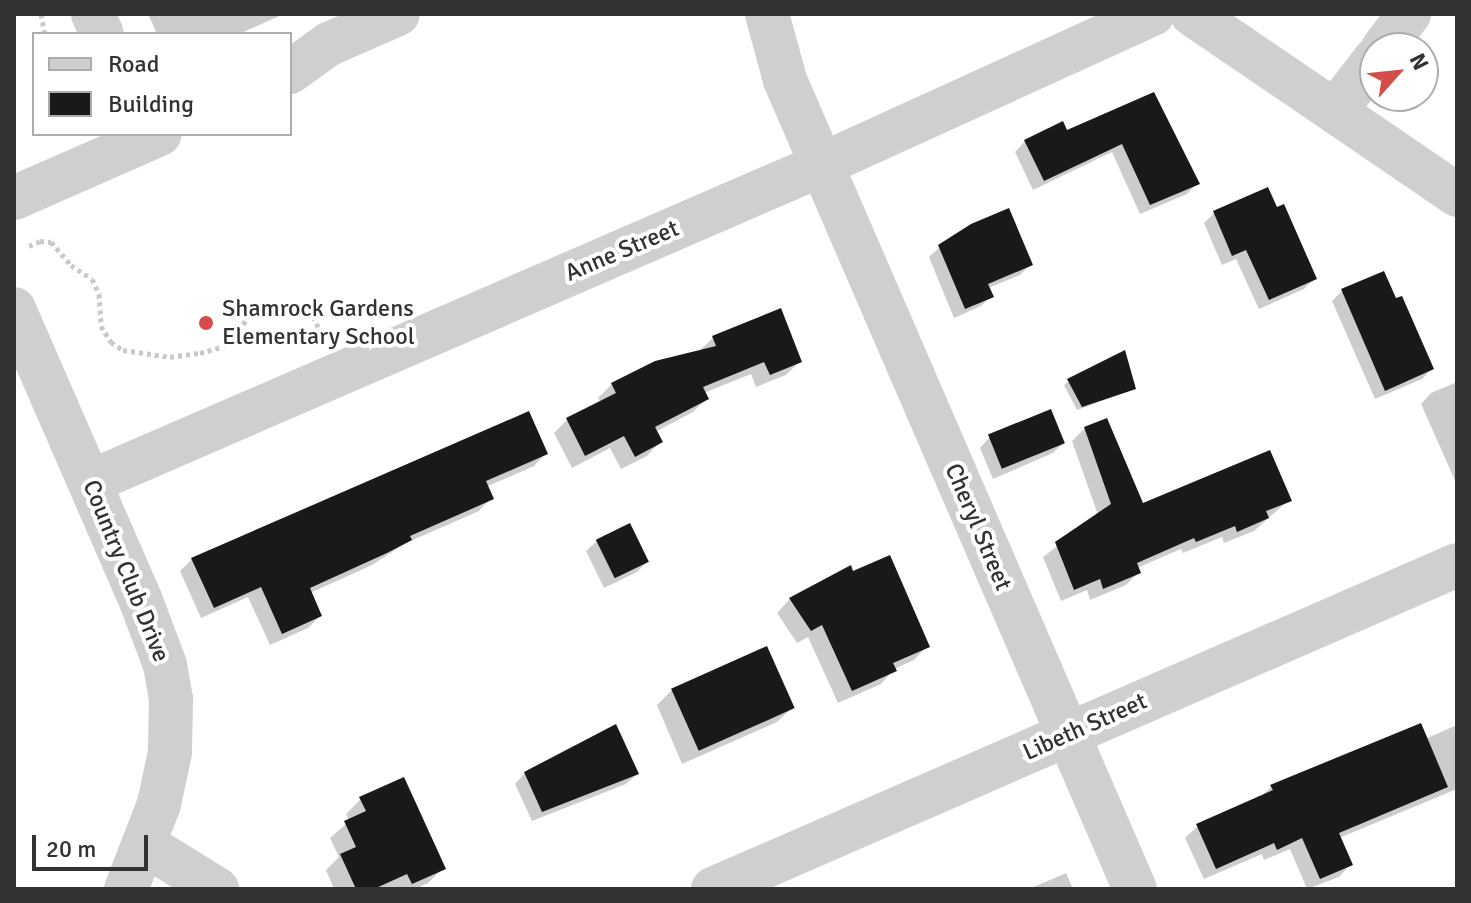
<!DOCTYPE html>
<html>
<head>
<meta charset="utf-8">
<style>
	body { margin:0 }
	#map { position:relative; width:1471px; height:903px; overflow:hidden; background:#fff; font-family:Signika,sans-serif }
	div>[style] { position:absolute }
	.shadow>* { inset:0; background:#0003 }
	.building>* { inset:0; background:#191919; transform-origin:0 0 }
	.path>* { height:5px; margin-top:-2.5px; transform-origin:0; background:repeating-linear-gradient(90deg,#c9c9c9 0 4px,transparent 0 8px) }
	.minor>* { height:44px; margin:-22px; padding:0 22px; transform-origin:22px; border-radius:22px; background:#cfcfcf }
	.dots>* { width:22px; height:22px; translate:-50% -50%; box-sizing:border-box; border:4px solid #fff; border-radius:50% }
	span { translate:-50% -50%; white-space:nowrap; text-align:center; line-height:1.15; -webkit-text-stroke:8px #fff; paint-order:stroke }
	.street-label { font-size:24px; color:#323232 }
	.poi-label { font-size:24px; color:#323232 }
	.left { translate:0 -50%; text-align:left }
	.frame { position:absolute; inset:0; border:16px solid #323232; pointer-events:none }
	.legend { position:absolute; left:32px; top:32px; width:260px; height:104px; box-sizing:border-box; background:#fff; border:2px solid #adadad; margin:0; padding:10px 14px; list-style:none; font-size:24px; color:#323232 }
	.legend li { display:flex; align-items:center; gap:16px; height:40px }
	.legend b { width:40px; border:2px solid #adadad }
	.north { position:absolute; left:1359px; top:32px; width:80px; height:80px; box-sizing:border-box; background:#fff; border:2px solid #adadad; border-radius:50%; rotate:63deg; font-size:22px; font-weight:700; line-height:32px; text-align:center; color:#323232 }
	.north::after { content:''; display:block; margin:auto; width:28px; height:36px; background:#d44d48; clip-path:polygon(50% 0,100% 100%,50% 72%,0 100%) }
	.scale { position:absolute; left:32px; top:835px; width:116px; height:36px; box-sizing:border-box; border:4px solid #323232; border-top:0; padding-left:10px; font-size:24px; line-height:28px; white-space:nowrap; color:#323232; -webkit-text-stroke:6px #fff; paint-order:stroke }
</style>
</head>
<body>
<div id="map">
	<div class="shadow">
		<div style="clip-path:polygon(148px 14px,284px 14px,239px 34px,157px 34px)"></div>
		<div style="clip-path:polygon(1153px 94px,1197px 183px,1187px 194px,1140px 214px,1112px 152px,1033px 190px,1015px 152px,1025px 141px,1066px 133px)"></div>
		<div style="clip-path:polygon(1214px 213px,1314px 279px,1304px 289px,1259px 309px,1236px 259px,1222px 265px,1204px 223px)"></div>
		<div style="clip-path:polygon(940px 247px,1030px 265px,1020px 275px,988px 288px,991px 296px,981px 306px,954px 318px,929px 257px)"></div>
		<div style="clip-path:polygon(1342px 291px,1432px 369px,1422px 379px,1375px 399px,1332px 301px)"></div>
		<div style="clip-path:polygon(713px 338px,800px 361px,786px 375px,756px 387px,751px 374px,704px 393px,706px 399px,693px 412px,655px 432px,660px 442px,647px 456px,621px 469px,610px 448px,572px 468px,554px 433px,567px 420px,601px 403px,598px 398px,612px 384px,698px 352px)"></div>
		<div style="clip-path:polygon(1069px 381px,1134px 389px,1077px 410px,1064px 385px)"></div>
		<div style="clip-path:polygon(1457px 382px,1457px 485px,1421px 404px,1431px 393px)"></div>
		<div style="clip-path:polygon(1085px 428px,1142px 506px,1289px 500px,1254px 531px,1224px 543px,1222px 537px,1183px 553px,1181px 549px,1137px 568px,1139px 572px,1126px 585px,1090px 600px,1087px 590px,1061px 601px,1043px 557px,1098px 515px,1072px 441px)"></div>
		<div style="clip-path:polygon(990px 437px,1063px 443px,1053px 453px,993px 479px,980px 448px)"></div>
		<div style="clip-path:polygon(546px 453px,534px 466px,486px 487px,491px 498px,479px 511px,406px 543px,372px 565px,310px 593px,320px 616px,308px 628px,270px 645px,248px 597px,201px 618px,180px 571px,192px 559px)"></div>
		<div style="clip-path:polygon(597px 541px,647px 562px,637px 572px,604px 588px,586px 551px)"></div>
		<div style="clip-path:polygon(790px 599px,927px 646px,914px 660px,894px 669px,881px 684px,838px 703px,808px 637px,797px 643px,777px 613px)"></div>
		<div style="clip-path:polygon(672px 690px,792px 708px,777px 722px,682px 764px,657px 705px)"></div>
		<div style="clip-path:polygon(1457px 725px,1457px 789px,1339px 838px,1351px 864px,1339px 877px,1307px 889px,1290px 849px,1264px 860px,1262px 854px,1204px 879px,1185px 838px,1198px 826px,1260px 798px,1272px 786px,1425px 739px)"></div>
		<div style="clip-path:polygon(525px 773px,637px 774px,626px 784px,532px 821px,515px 784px)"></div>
		<div style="clip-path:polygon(361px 799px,443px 868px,428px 883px,415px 889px,334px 889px,326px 870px,339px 857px,330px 838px,349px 821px,346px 814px)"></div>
		<div style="clip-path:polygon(1066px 873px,1073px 889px,1029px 889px)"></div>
	</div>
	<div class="building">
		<div style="clip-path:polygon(1154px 92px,1200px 184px,1150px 205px,1122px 144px,1044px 181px,1024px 140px,1063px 121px,1067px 130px)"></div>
		<div style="clip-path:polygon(1268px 187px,1277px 207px,1284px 204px,1317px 279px,1269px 300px,1246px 250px,1232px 256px,1213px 211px)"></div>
		<div style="clip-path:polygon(1009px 208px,1033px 265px,988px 284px,994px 297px,965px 309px,938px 245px,971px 224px)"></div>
		<div style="clip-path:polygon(1384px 271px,1396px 298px,1402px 296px,1434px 369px,1385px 391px,1341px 289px)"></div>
		<div style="clip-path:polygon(781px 308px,802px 362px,770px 375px,764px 362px,703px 387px,709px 399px,655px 427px,663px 442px,635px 457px,624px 436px,585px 456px,566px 418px,616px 393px,611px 383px,655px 361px,716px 346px,712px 336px)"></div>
		<div style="clip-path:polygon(1125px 350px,1136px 389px,1082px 407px,1067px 379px)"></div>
		<div style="left:1051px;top:409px;width:37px;height:68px;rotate:68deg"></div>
		<div style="clip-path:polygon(529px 411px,548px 454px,486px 481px,494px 499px,410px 536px,412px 540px,387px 553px,310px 588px,322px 616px,282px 634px,261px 587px,214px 608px,191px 558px)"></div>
		<div style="clip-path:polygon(1107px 418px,1143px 503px,1270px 450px,1292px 501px,1266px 511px,1269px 518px,1237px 532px,1235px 526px,1196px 542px,1194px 538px,1137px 563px,1141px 573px,1103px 589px,1100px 579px,1074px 590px,1055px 542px,1111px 504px,1084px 427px)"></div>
		<div style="left:630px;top:523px;width:43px;height:38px;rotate:64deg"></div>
		<div style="clip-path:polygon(890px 555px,930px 647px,893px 663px,897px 671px,852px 691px,822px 625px,811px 631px,789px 598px,851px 565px,853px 571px)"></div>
		<div style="left:767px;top:646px;width:68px;height:105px;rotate:66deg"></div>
		<div style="clip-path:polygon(1421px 723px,1448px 787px,1339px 833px,1353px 865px,1320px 879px,1302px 838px,1277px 850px,1274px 843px,1216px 869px,1196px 824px,1273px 790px,1270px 785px)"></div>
		<div style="clip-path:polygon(616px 724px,639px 774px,542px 812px,524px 772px)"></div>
		<div style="clip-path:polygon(404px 777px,446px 869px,412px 884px,407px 874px,374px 889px,356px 889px,340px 854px,356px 847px,344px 821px,366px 811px,359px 797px)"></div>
	</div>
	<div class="path">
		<div style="left:41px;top:14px;width:20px;rotate:79deg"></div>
		<div style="left:29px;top:246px;width:12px;rotate:-24deg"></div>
		<div style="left:40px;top:241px;width:11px;rotate:5deg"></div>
		<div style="left:51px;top:242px;width:30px;rotate:49deg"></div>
		<div style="left:71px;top:265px;width:25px;rotate:34deg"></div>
		<div style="left:92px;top:279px;width:17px;rotate:65deg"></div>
		<div style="left:99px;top:294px;width:32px;rotate:86deg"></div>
		<div style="left:101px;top:326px;width:19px;rotate:58deg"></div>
		<div style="left:111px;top:342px;width:14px;rotate:34deg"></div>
		<div style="left:123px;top:350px;width:48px;rotate:8.5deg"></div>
		<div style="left:170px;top:357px;width:30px;rotate:-8deg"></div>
		<div style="left:200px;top:353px;width:25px;rotate:-16deg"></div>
		<div style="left:224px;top:346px;width:14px;rotate:-36deg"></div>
		<div style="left:235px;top:338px;width:26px;rotate:-59deg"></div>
		<div style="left:248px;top:316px;width:41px;rotate:-12.7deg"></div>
		<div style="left:288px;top:307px;width:16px;rotate:4deg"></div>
		<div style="left:304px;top:308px;width:12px;rotate:42deg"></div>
		<div style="left:313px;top:316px;width:21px;rotate:65deg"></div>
	</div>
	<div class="minor">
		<div style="left:93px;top:14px;width:22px;rotate:66deg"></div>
		<div style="left:767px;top:14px;width:68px;rotate:74.7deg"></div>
		<div style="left:785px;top:80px;width:881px;rotate:66.61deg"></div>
		<div style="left:1192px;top:14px;width:321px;rotate:34.3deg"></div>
		<div style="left:1383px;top:48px;width:43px;rotate:-52.6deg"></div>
		<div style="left:290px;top:72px;width:48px;rotate:-35.7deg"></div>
		<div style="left:329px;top:44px;width:75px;rotate:-23.5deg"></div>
		<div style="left:1335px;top:111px;width:66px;rotate:-52.4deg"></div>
		<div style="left:14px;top:198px;width:159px;rotate:-23.7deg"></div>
		<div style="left:14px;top:309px;width:318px;rotate:66.5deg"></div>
		<div style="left:141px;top:601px;width:68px;rotate:69.4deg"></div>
		<div style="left:165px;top:665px;width:35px;rotate:80deg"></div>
		<div style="left:171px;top:699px;width:53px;rotate:91.1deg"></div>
		<div style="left:170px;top:752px;width:53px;rotate:101.9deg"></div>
		<div style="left:159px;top:804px;width:91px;rotate:111.2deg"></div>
		<div style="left:90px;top:482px;width:797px;rotate:-23.44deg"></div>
		<div style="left:821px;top:165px;width:365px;rotate:-24.5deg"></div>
		<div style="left:144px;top:844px;width:86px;rotate:31.7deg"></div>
		<div style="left:713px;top:889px;width:811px;rotate:-23.53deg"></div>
	</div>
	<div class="dots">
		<div style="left:206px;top:323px;background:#d44d48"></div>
	</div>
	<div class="street-label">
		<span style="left:622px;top:251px;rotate:-23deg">Anne Street</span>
		<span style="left:978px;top:527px;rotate:67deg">Cheryl Street</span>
		<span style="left:126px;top:571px;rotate:68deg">Country Club Drive</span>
		<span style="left:1085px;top:727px;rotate:-24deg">Libeth Street</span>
	</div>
	<div class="poi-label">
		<span class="left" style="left:222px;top:323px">Shamrock Gardens<br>Elementary School</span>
	</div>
	<div class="frame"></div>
	<ul class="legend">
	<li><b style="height:10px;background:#cfcfcf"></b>Road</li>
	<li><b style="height:22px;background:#191919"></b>Building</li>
	</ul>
	<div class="north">N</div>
	<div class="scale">20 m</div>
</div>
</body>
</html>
